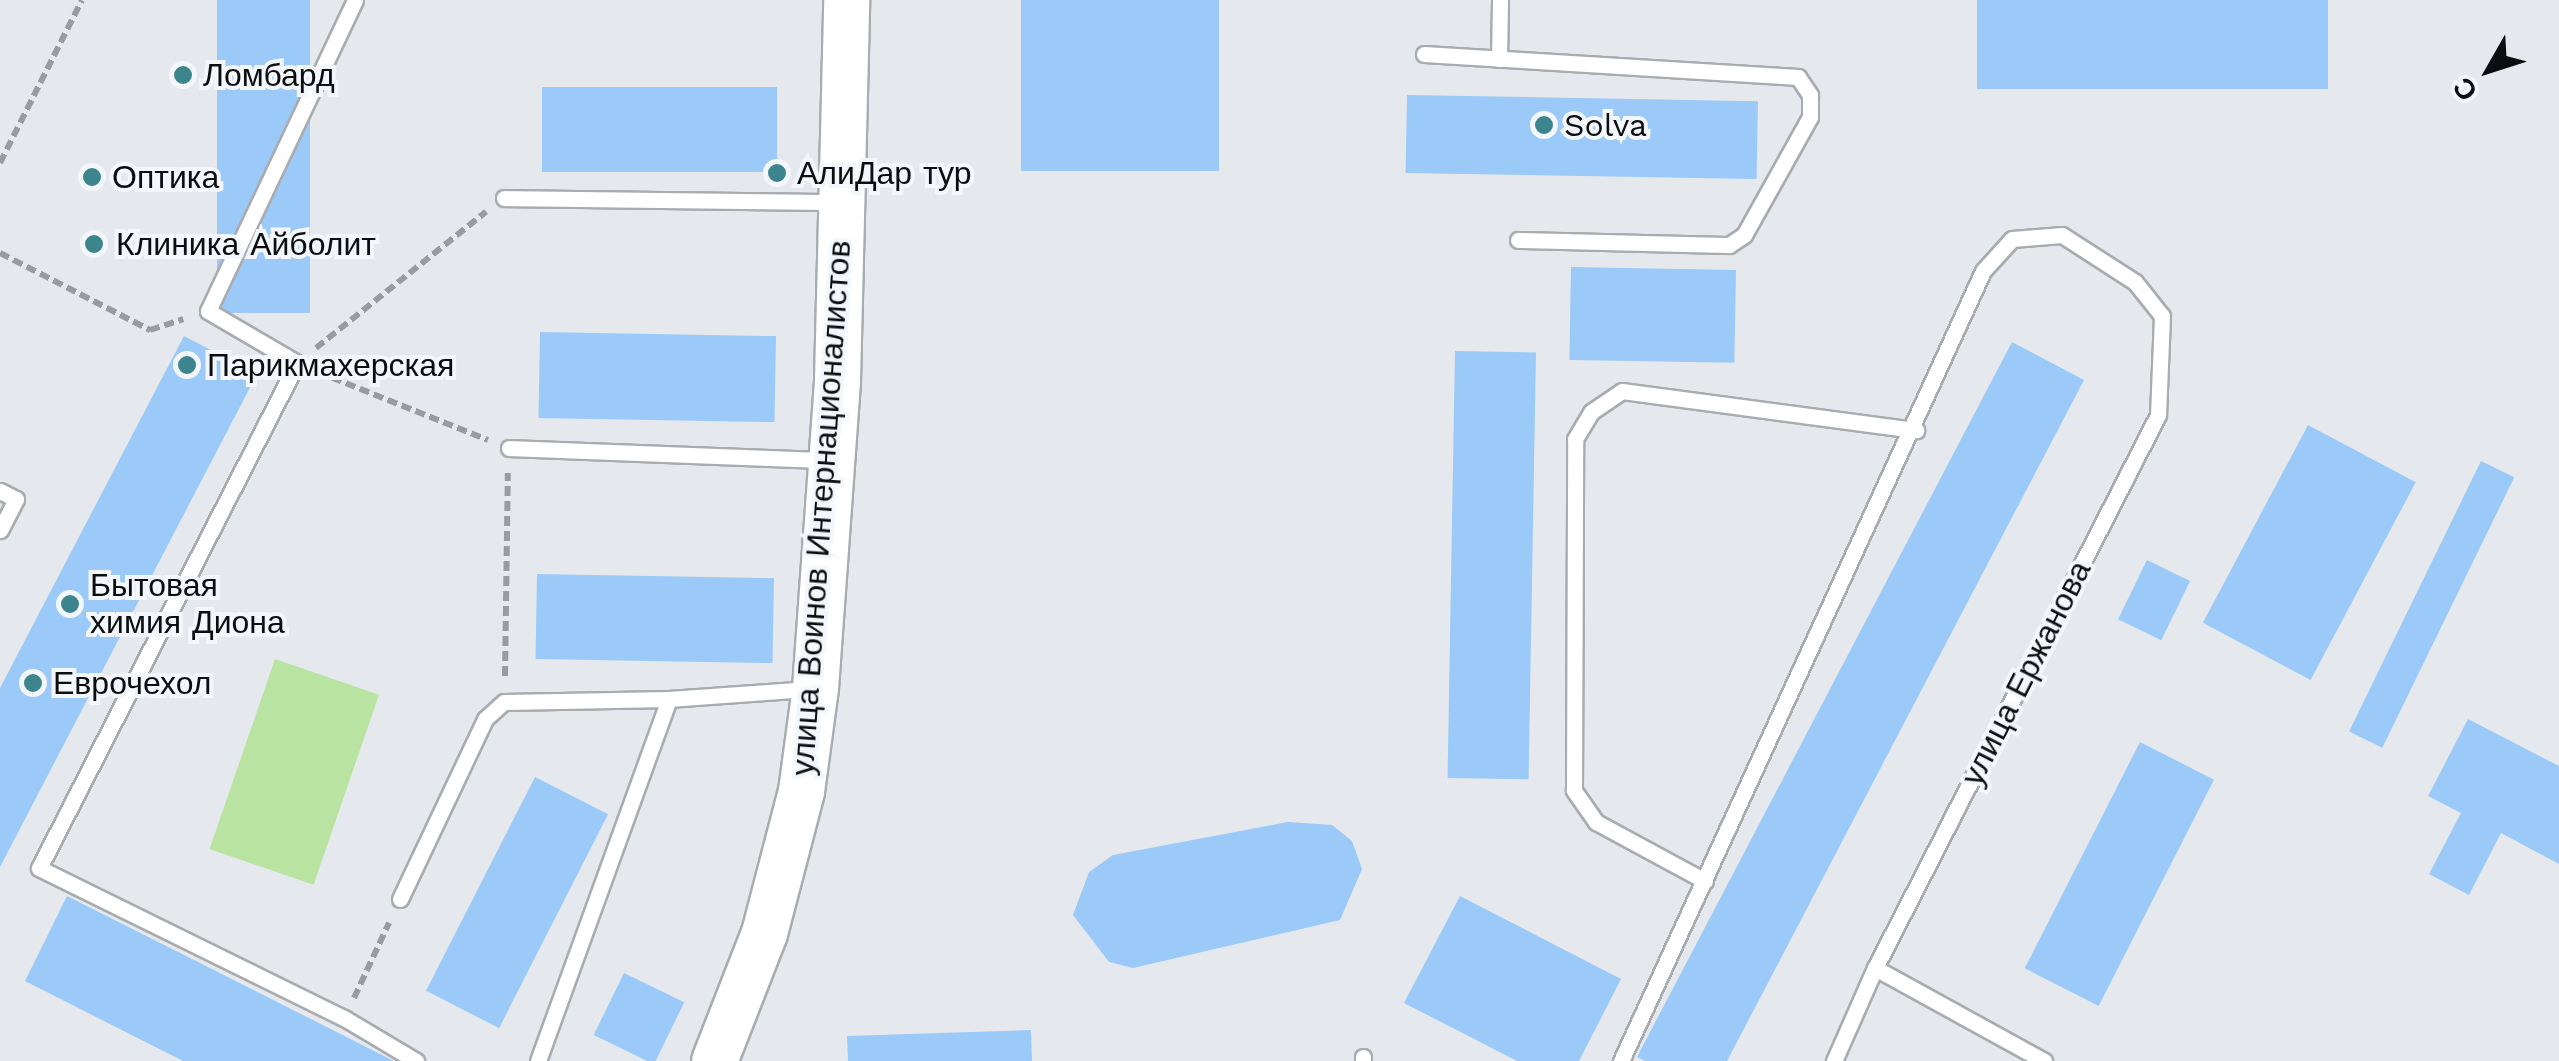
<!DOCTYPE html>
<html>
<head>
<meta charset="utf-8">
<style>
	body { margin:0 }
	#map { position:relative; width:2559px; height:1061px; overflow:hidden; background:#e5e9ed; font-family:"Work Sans",sans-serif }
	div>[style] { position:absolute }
	.green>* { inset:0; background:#b9e3a0; transform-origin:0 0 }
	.building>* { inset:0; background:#9bc9f8; transform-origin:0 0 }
	.path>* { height:6px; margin-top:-3px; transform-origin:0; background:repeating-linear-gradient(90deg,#999c9f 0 10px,transparent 0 15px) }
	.roads { filter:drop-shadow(2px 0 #a8acb0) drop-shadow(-2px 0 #a8acb0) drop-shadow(0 2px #a8acb0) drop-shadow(0 -2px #a8acb0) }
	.service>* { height:15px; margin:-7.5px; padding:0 7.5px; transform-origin:7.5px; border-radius:7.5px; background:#fff }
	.secondary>* { height:45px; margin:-22.5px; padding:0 22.5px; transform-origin:22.5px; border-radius:22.5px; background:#fff }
	.dots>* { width:28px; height:28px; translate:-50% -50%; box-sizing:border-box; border:5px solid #f3f7fb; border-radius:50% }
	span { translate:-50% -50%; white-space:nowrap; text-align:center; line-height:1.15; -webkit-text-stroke:8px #f3f7fb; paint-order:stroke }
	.poi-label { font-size:32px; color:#0b0d0e }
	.left { translate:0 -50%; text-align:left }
	.street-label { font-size:32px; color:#0b0d0e }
	.north { position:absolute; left:2439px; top:20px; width:100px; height:100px; -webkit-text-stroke:8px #f3f7fb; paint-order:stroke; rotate:231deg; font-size:28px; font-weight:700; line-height:40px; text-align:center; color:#0b0d0e }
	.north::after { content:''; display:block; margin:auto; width:35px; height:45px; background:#0b0d0e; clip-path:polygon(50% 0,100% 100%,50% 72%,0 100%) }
</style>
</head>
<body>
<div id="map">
	<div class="green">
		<div style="left:275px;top:659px;width:110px;height:201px;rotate:19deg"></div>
	</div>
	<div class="building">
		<div style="left:217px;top:0;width:93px;height:313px"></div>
		<div style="left:1021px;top:0;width:198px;height:171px"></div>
		<div style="left:1977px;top:0;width:351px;height:89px"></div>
		<div style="left:542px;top:87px;width:235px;height:85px"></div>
		<div style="left:1407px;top:95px;width:351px;height:78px;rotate:1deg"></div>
		<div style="left:1571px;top:267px;width:165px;height:93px;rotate:1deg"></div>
		<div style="left:540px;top:332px;width:236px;height:86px;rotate:1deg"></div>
		<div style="clip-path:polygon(184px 336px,257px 374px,0 867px,0 688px)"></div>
		<div style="clip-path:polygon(2012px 342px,2084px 380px,1727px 1061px,1645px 1061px,1637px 1057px)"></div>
		<div style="left:1455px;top:351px;width:81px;height:427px;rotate:1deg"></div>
		<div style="left:2308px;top:425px;width:122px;height:224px;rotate:28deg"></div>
		<div style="left:2481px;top:461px;width:37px;height:301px;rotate:26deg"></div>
		<div style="left:2147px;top:560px;width:48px;height:66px;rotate:26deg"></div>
		<div style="left:537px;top:574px;width:237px;height:85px;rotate:1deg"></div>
		<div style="clip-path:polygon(2468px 719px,2559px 766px,2559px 864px,2501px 833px,2469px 895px,2429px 874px,2461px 813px,2428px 796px)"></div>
		<div style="left:2140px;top:742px;width:83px;height:254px;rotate:27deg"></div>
		<div style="left:535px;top:777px;width:82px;height:240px;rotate:27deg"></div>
		<div style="clip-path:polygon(1288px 822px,1332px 825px,1352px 841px,1362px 869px,1340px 920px,1133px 968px,1109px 962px,1073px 915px,1089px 872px,1113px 855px)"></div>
		<div style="clip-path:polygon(67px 896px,394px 1061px,183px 1061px,25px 981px)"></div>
		<div style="clip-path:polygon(1460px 896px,1621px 979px,1579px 1061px,1517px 1061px,1404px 1003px)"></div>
		<div style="left:624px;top:973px;width:67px;height:69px;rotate:26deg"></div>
		<div style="clip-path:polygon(1031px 1030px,1032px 1061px,848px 1061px,847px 1036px)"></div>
	</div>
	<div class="path">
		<div style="left:0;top:163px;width:182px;rotate:-63.3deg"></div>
		<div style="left:0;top:253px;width:169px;rotate:27.2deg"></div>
		<div style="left:150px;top:330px;width:35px;rotate:-18deg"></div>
		<div style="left:316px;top:348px;width:218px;rotate:-38.7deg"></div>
		<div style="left:318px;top:372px;width:183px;rotate:21.8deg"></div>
		<div style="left:505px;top:676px;width:203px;rotate:-89.2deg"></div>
		<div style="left:354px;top:998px;width:83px;rotate:-65deg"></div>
	</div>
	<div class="roads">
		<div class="service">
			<div style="left:355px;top:0;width:344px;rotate:115.3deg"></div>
			<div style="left:208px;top:311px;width:103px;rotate:30.3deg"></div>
			<div style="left:297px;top:363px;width:567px;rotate:117.06deg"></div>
			<div style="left:39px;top:868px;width:340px;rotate:26.2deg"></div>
			<div style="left:344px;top:1018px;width:84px;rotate:30.8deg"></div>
			<div style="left:1424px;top:54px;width:375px;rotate:3.5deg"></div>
			<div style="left:1798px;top:77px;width:22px;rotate:56deg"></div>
			<div style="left:1810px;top:95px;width:22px;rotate:90deg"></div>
			<div style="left:1810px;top:117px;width:135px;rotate:119.2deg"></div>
			<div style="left:1744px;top:235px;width:18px;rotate:146deg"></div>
			<div style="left:1729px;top:245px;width:211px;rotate:-178.6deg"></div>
			<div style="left:1499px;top:59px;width:59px;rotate:-89deg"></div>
			<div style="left:504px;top:198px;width:333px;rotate:0.7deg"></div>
			<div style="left:509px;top:448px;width:318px;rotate:2.2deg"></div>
			<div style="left:0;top:491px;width:18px;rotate:27deg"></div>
			<div style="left:16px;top:499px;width:35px;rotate:117deg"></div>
			<div style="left:669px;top:699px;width:141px;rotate:-4.1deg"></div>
			<div style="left:1705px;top:881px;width:124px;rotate:-151.6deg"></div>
			<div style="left:1596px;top:822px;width:39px;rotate:-125deg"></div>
			<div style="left:1574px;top:790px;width:351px;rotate:-89.8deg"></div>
			<div style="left:1575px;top:439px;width:31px;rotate:-59deg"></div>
			<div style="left:1591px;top:412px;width:37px;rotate:-34deg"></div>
			<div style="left:1622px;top:391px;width:297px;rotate:7.6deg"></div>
			<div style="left:400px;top:899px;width:199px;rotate:-64.7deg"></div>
			<div style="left:485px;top:719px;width:25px;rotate:-42deg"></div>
			<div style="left:504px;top:702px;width:165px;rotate:-1deg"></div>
			<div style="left:669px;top:699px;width:385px;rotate:109.9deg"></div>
			<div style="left:1875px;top:968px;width:193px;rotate:28.8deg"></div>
			<div style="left:1363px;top:1057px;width:4px;rotate:90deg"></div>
			<div style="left:1621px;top:1061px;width:869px;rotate:-65.38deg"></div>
			<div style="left:1983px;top:271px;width:43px;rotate:-47.8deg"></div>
			<div style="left:2012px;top:239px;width:50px;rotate:-4.6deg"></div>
			<div style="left:2062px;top:235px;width:87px;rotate:32.8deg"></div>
			<div style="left:2135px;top:282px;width:43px;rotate:51.5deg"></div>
			<div style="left:2162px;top:316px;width:99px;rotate:92.3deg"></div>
			<div style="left:2158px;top:415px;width:621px;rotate:117.1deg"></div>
			<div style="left:1875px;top:968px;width:102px;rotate:113.8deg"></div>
		</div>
		<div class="secondary">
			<div style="left:714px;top:1061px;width:137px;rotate:-68.7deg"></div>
			<div style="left:764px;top:933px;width:147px;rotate:-75.4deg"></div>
			<div style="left:801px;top:791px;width:104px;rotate:-82.3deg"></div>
			<div style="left:815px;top:688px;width:309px;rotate:-85.9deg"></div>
			<div style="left:837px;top:380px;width:380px;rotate:-88.6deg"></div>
		</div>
	</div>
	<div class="dots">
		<div style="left:183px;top:75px;background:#3d858c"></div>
		<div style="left:1544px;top:125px;background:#3d858c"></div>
		<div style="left:777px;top:173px;background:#3d858c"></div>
		<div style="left:92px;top:177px;background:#3d858c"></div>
		<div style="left:94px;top:244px;background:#3d858c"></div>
		<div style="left:187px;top:365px;background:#3d858c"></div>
		<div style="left:70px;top:604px;background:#3d858c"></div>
		<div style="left:33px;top:683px;background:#3d858c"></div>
	</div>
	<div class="poi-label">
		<span class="left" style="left:203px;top:75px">Ломбард</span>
		<span class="left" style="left:1564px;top:125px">Solva</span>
		<span class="left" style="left:797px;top:173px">АлиДар тур</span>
		<span class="left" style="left:112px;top:177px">Оптика</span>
		<span class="left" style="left:116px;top:244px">Клиника Айболит</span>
		<span class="left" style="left:207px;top:365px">Парикмахерская</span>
		<span class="left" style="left:90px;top:604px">Бытовая<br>химия Диона</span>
		<span class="left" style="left:53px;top:683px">Еврочехол</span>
	</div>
	<div class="street-label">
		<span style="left:821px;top:508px;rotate:-86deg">улица Воинов Интернационалистов</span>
		<span style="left:2026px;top:673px;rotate:-63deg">улица Ержанова</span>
	</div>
	<div class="north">С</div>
</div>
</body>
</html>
